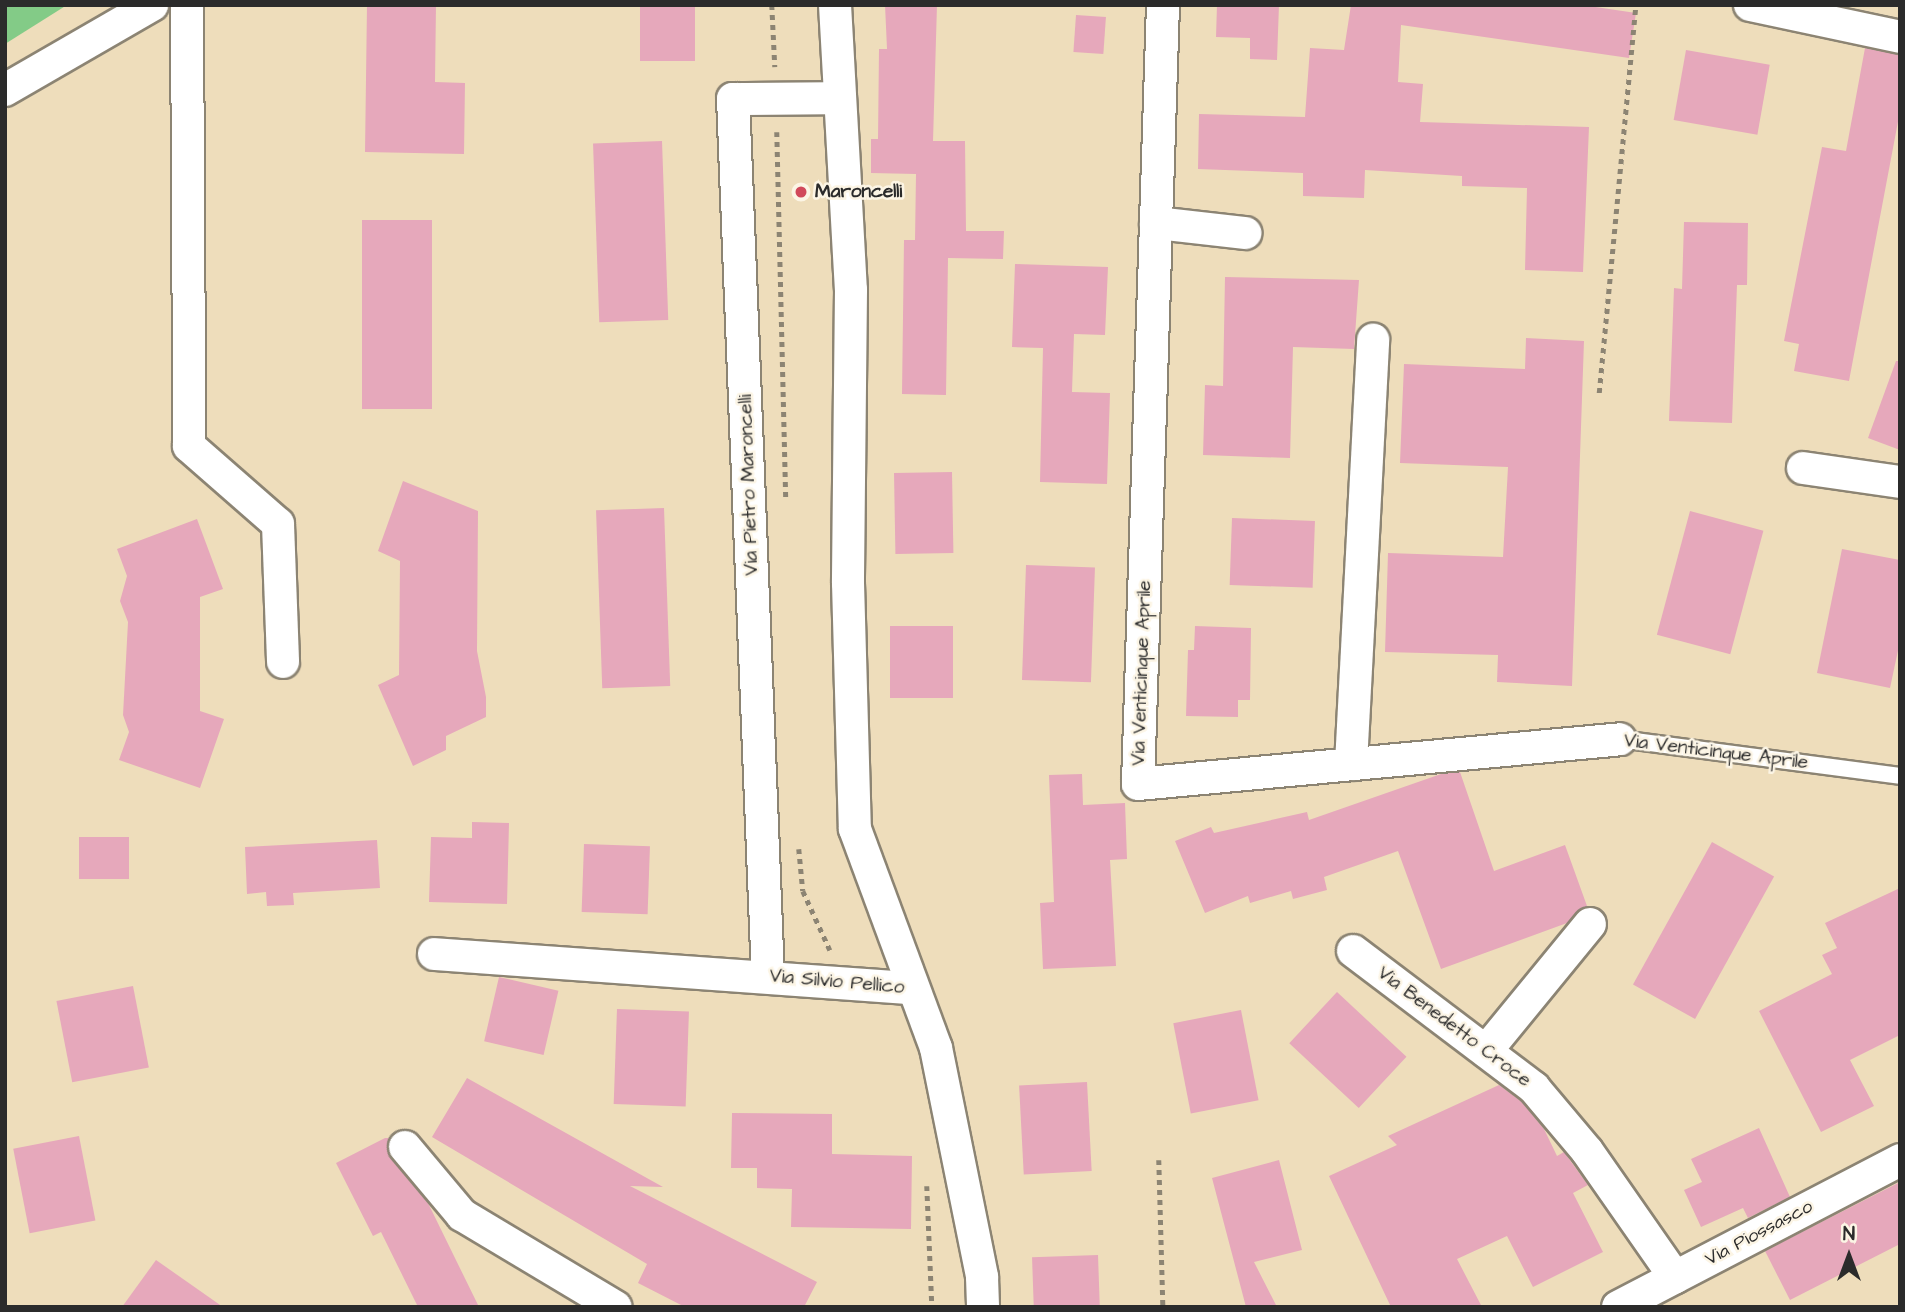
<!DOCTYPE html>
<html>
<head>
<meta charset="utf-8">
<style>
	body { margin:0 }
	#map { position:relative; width:1905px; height:1312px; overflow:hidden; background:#edb; font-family:"Architects Daughter",sans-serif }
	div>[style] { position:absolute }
	.green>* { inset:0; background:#83cb87 }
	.building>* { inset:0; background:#e6a8bb; transform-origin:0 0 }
	.path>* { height:4.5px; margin-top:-2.25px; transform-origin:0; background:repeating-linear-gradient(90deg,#8c8473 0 5px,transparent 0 10px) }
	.roads { filter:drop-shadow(2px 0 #8c8473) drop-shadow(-2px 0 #8c8473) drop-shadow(0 2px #8c8473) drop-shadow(0 -2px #8c8473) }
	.lane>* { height:16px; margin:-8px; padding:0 8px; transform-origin:8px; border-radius:8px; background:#fff }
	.street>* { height:32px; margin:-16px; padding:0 16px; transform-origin:16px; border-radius:16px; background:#fff }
	.dots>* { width:19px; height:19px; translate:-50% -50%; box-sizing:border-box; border:4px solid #fcf5e5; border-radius:50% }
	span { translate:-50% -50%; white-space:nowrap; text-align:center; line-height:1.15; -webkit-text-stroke:5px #fcf5e5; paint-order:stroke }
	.poi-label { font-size:19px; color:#2b2b2b; font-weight:700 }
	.left { translate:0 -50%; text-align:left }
	.street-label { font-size:19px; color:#2b2b2b }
	.frame { position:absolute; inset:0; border:7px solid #2b2b2b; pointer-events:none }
	.north { position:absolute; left:1814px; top:1221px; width:70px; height:70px; -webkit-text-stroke:5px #fcf5e5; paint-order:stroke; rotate:0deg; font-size:19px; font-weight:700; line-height:28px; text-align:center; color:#2b2b2b }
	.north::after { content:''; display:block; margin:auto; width:24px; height:32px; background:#2b2b2b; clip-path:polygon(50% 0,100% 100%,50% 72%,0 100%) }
</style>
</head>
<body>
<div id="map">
	<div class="green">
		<div style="clip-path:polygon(5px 5px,67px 5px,5px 44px)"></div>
	</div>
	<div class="building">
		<div style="clip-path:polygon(367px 5px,436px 5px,435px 82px,465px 83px,464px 154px,365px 152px)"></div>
		<div style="left:640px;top:5px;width:55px;height:56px"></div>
		<div style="clip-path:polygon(885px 5px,937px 5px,933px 141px,965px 141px,966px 231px,1004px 231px,1003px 259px,948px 258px,946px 395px,902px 394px,904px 240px,915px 240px,916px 174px,871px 173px,871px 139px,878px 139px,879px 49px,887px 49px)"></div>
		<div style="clip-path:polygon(1217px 5px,1279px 5px,1277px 60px,1250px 59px,1250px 38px,1216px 37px)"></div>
		<div style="clip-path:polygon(1351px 5px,1582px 5px,1636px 13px,1629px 58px,1401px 25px,1398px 82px,1423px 84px,1420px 122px,1589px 127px,1583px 272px,1525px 270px,1527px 188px,1462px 186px,1462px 176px,1365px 170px,1364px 198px,1303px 196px,1303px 173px,1198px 169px,1199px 114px,1305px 117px,1310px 48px,1344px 50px)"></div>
		<div style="left:1076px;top:15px;width:30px;height:37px;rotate:4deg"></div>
		<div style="clip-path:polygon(1865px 48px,1900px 55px,1900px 111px,1849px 381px,1794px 371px,1799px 344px,1784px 341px,1822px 147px,1846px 151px)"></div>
		<div style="left:1686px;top:50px;width:85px;height:71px;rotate:10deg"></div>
		<div style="left:662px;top:141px;width:179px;height:69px;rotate:88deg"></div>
		<div style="left:362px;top:220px;width:70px;height:189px"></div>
		<div style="clip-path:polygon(1684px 222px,1748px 223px,1747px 285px,1737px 285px,1732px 423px,1669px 421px,1674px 288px,1682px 289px)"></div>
		<div style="clip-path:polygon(1015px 264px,1108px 267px,1105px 335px,1074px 334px,1072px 392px,1110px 393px,1107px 484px,1040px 482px,1043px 348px,1012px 347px)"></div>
		<div style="clip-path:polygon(1225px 277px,1359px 280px,1354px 349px,1293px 347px,1290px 458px,1203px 455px,1205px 385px,1223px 386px)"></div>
		<div style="clip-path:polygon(1526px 338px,1584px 341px,1572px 686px,1497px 682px,1498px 655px,1385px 652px,1388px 553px,1503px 557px,1508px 467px,1400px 463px,1404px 364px,1525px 369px)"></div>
		<div style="clip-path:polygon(1896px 361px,1900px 361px,1900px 450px,1868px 438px)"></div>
		<div style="left:952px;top:472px;width:81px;height:58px;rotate:89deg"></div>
		<div style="clip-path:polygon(403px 481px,478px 511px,477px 651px,486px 697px,486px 717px,446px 736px,446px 750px,413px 766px,378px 685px,399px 675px,400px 561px,378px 551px)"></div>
		<div style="left:664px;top:508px;width:178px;height:68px;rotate:88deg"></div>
		<div style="left:1690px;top:511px;width:76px;height:128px;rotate:15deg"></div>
		<div style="left:1232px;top:518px;width:83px;height:67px;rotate:2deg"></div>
		<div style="clip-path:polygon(197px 519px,223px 589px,200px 597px,200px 711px,224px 719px,200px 788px,119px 760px,129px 732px,123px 715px,128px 622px,120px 601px,127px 576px,117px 549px)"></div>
		<div style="clip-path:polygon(1842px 549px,1900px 560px,1900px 641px,1890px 688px,1817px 673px)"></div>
		<div style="left:1026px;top:565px;width:69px;height:115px;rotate:2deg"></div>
		<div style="left:890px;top:626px;width:63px;height:72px"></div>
		<div style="clip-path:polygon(1195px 626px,1251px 628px,1250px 700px,1238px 700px,1238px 717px,1186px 716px,1188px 650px,1194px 650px)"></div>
		<div style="clip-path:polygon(1460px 772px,1494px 871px,1565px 845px,1587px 906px,1567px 923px,1441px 969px,1398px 851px,1324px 877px,1327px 890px,1293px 899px,1291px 891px,1250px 903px,1248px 896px,1205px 913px,1175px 841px,1211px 827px,1214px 833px,1307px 812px,1309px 820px,1441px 774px)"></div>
		<div style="clip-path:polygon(1082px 774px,1083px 805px,1125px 803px,1127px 859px,1110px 860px,1116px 966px,1043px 969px,1040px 903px,1054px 902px,1049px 775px)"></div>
		<div style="clip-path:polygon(472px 822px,509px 823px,507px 904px,429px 902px,431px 837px,472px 838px)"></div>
		<div style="left:79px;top:837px;width:50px;height:42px"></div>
		<div style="clip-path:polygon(377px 840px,380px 888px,293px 893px,294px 905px,267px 906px,266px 892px,247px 894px,245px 847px)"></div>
		<div style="left:1712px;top:842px;width:71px;height:163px;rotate:29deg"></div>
		<div style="left:584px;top:844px;width:66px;height:68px;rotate:2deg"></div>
		<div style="clip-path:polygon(1900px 888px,1900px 1035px,1850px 1060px,1874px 1106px,1821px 1132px,1759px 1011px,1832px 974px,1822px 955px,1837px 948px,1825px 923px)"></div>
		<div style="left:499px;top:977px;width:61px;height:66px;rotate:13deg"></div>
		<div style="left:133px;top:986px;width:83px;height:78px;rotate:79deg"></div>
		<div style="left:1337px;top:992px;width:95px;height:70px;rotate:43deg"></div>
		<div style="left:617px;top:1009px;width:72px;height:95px;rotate:2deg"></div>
		<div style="left:1241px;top:1010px;width:92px;height:69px;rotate:79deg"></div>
		<div style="clip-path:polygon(467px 1078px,663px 1187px,630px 1186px,817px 1282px,804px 1307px,685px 1307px,638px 1283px,647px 1264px,432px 1137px)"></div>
		<div style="left:1087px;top:1082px;width:89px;height:68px;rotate:87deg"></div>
		<div style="clip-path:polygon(1499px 1085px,1521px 1101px,1544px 1129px,1557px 1156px,1564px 1152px,1588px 1185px,1573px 1193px,1603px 1252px,1533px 1287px,1507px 1236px,1457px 1259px,1482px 1307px,1391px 1307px,1329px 1176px,1397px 1145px,1388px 1136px)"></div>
		<div style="clip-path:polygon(732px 1113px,832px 1114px,832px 1154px,912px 1156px,911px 1229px,791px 1227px,792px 1189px,757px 1188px,757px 1168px,731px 1168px)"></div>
		<div style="clip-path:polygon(1759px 1128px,1790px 1197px,1748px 1218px,1743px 1208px,1701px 1227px,1684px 1190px,1702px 1182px,1691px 1159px)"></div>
		<div style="left:79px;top:1136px;width:86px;height:67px;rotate:79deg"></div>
		<div style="clip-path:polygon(385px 1138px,389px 1138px,391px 1159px,428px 1203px,479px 1307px,418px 1307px,381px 1232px,373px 1236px,336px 1163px)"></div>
		<div style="clip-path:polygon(1279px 1160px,1302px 1250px,1254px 1262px,1277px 1307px,1246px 1307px,1212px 1178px)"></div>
		<div style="clip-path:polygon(1900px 1182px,1900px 1244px,1790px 1300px,1765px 1251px)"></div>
		<div style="left:1098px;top:1255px;width:52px;height:66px;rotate:88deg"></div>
		<div style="clip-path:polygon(156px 1260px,223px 1307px,122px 1307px)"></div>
	</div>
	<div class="path">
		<div style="left:772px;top:5px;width:62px;rotate:87.2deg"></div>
		<div style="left:777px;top:132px;width:369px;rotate:88.6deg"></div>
		<div style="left:1599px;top:393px;width:390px;rotate:-84.6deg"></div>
		<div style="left:799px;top:849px;width:42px;rotate:84.6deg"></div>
		<div style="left:803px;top:891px;width:65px;rotate:65.4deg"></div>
		<div style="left:1159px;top:1160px;width:147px;rotate:88.4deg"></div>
		<div style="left:927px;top:1186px;width:121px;rotate:87.6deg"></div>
	</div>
	<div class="roads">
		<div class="lane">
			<div style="left:1620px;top:739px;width:282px;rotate:7.5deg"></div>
		</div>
		<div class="street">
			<div style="left:187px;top:5px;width:441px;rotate:89.7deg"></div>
			<div style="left:189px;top:446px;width:118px;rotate:41.2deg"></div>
			<div style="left:278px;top:524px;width:138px;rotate:87.9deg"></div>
			<div style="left:835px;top:5px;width:285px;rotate:86.8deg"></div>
			<div style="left:851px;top:290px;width:293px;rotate:90.6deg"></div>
			<div style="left:848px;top:583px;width:246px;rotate:88.4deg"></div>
			<div style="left:855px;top:829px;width:233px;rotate:69.7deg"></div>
			<div style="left:936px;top:1048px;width:234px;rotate:78.6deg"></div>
			<div style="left:982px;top:1277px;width:30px;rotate:88deg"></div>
			<div style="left:1163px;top:5px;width:779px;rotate:91.84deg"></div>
			<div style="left:1138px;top:784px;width:484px;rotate:-5.3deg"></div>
			<div style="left:1750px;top:5px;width:153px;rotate:12deg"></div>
			<div style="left:5px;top:90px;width:170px;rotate:-30deg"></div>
			<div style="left:1156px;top:223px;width:90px;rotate:6.4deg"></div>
			<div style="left:1803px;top:468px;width:98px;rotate:8.2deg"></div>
			<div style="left:1351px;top:764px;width:425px;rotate:-87deg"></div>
			<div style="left:1353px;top:951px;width:227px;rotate:37.1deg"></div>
			<div style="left:1534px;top:1088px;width:82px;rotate:49.9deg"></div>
			<div style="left:1587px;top:1151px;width:154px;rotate:55.1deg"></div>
			<div style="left:434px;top:954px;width:480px;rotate:4.1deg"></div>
			<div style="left:768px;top:977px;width:879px;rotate:-92.28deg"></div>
			<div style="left:733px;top:99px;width:107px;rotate:-0.5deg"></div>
			<div style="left:1486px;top:1051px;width:164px;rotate:-50.7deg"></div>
			<div style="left:405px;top:1147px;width:89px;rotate:50deg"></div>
			<div style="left:462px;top:1215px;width:179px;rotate:30.9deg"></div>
			<div style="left:1618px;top:1307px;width:318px;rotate:-27.5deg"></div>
		</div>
	</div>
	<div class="dots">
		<div style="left:801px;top:192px;background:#d1495b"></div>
	</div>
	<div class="poi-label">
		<span class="left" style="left:815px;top:192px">Maroncelli</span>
	</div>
	<div class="street-label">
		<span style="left:749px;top:485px;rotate:-92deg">Via Pietro Maroncelli</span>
		<span style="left:1142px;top:673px;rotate:-88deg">Via Venticinque Aprile</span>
		<span style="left:1716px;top:752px;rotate:7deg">Via Venticinque Aprile</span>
		<span style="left:837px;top:982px;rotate:5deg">Via Silvio Pellico</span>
		<span style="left:1454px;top:1027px;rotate:37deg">Via Benedetto Croce</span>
		<span style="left:1759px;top:1233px;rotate:-28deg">Via Piossasco</span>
	</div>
	<div class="frame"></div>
	<div class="north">N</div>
</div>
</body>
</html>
